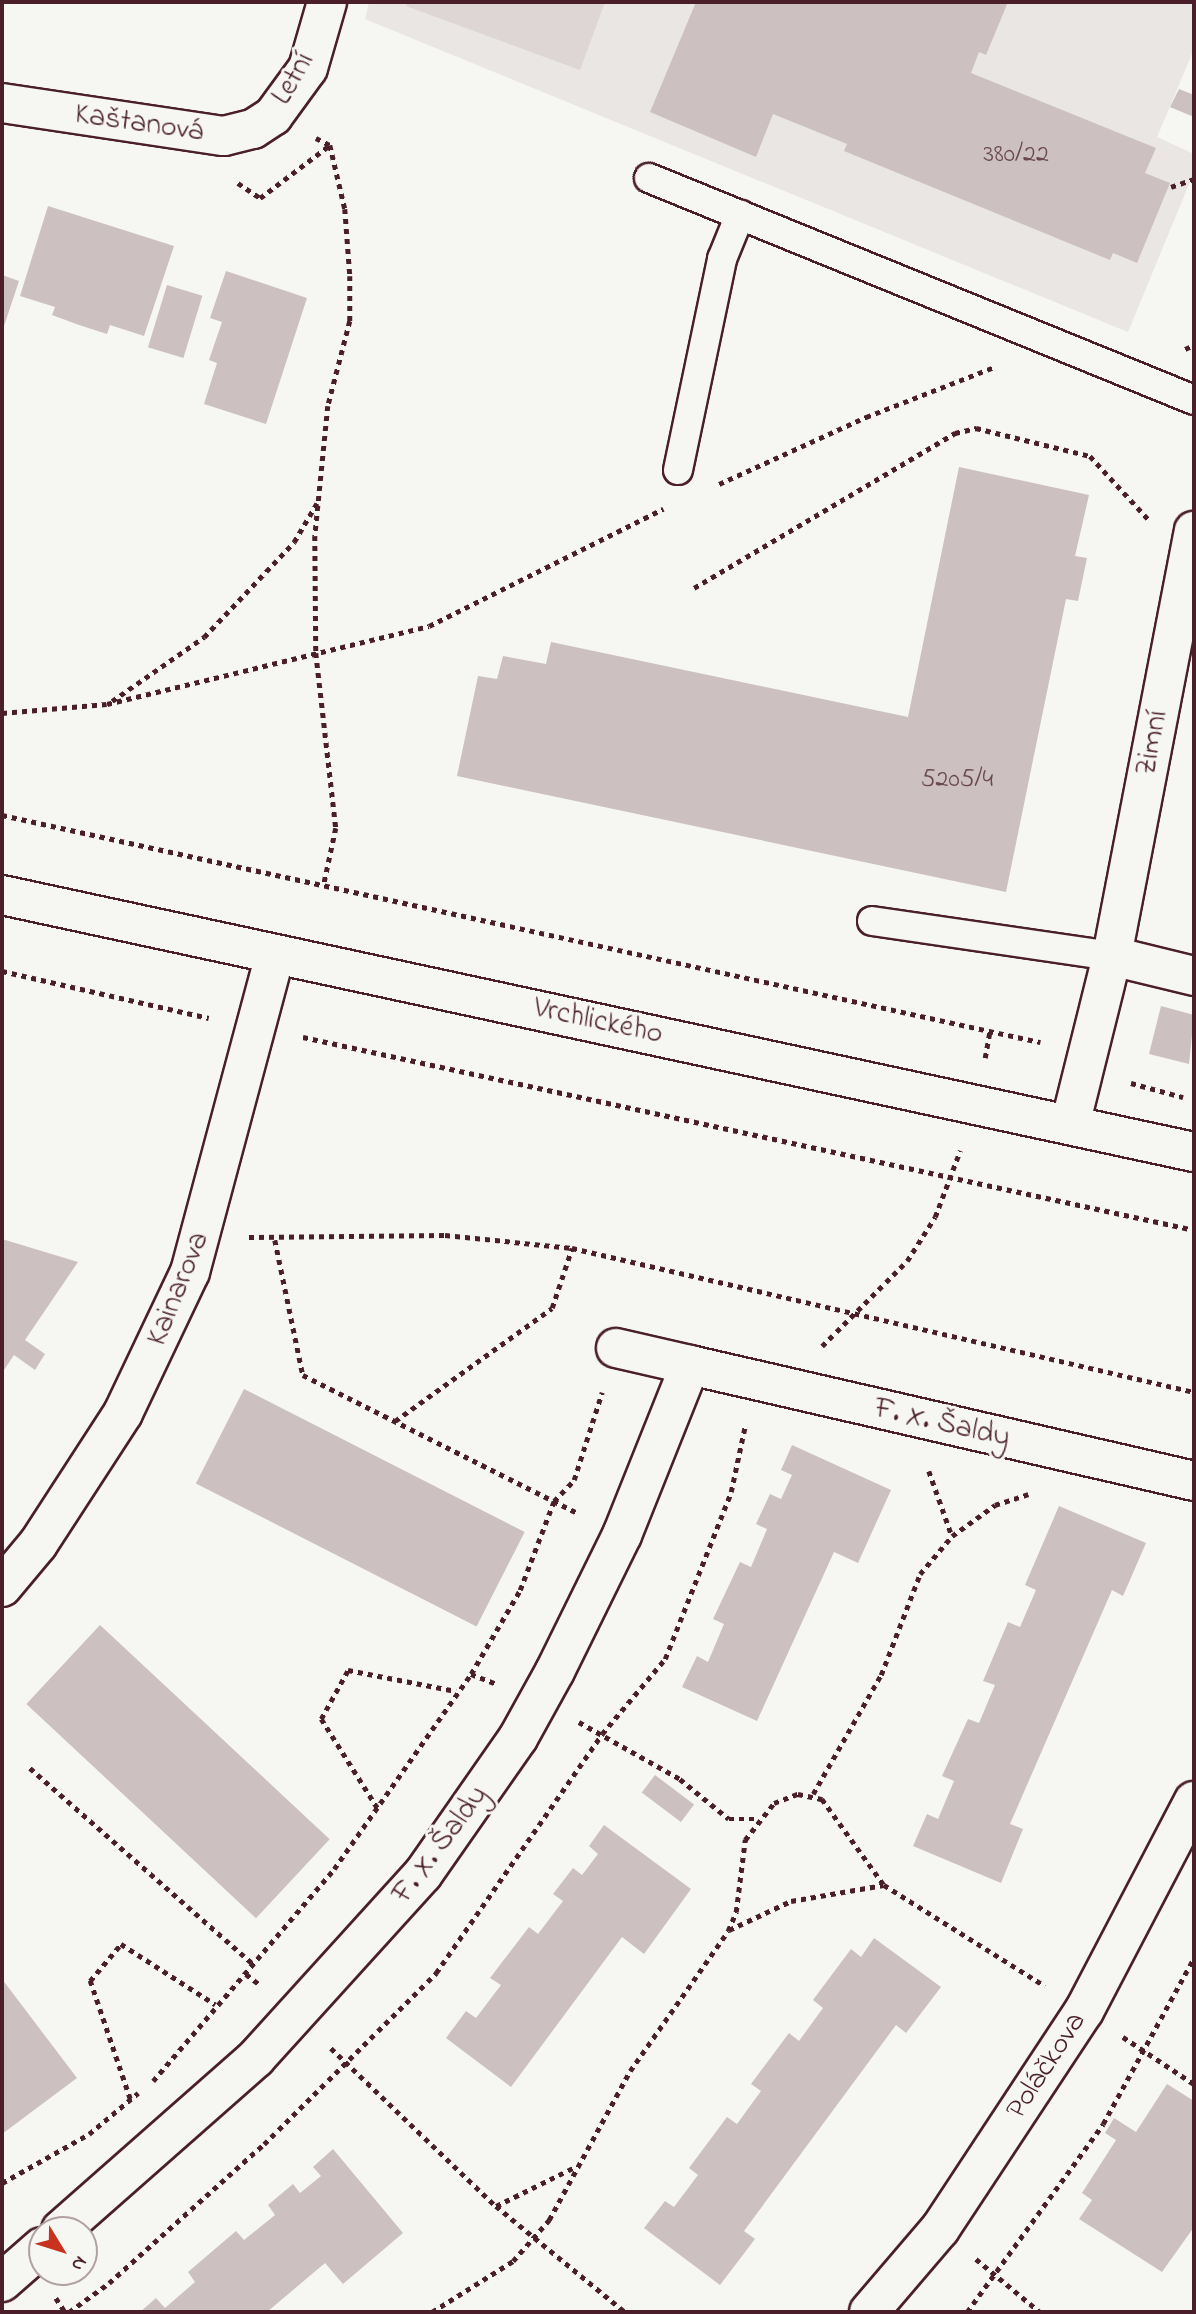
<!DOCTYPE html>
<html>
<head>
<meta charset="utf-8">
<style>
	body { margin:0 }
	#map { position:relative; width:1196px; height:2314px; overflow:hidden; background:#f6f6f2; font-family:"Indie Flower",sans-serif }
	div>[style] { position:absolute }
	.built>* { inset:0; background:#e9e6e3 }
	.green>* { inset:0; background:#ddd6d5 }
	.building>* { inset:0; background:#ccc1c0; transform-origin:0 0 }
	.path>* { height:4.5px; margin-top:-2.25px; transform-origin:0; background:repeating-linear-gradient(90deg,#4a1f2b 0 5px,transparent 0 10px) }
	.roads { filter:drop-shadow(2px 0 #4a1f2b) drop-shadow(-2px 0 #4a1f2b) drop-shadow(0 2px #4a1f2b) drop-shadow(0 -2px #4a1f2b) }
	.lane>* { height:28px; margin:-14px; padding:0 14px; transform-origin:14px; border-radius:14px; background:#f6f6f2 }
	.street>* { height:38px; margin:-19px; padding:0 19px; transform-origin:19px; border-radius:19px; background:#f6f6f2 }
	.secondary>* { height:38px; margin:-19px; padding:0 19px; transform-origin:19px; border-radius:19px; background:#f6f6f2 }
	span { translate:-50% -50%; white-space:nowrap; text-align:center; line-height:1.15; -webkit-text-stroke:6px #f6f6f2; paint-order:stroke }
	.number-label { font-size:26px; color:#6a4850 }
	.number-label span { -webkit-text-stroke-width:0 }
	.street-label { font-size:30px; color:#4a1f2b }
	.frame { position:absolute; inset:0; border:4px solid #4a1f2b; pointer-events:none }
	.north { position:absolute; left:28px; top:2216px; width:70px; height:70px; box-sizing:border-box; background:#f6f6f2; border:2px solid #b1a0a2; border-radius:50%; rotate:128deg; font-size:19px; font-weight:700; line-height:28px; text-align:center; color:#4a1f2b }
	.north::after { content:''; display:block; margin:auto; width:24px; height:32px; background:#c8321e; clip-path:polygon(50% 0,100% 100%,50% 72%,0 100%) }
</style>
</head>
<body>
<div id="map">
	<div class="built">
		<div style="clip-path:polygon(369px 2px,1194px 2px,1194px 49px,1157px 137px,1194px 154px,1194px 172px,1128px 332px,365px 19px)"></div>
	</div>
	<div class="green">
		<div style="clip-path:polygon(408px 2px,605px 2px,580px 70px,406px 6px)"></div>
	</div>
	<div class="building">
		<div style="clip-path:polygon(696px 2px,1008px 2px,986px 55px,979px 52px,971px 73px,1156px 148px,1145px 173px,1170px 183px,1137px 263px,1113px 253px,1110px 260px,844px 151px,847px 144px,773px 114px,756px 157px,650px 112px)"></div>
		<div style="clip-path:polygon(1179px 89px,1194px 95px,1194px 117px,1170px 107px)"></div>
		<div style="clip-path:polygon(48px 206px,174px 246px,144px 336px,110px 325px,107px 334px,79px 325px,52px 315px,55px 307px,20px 296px)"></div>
		<div style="clip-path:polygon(226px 271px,307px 298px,266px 424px,204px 404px,217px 363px,209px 360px,222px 322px,210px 318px)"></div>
		<div style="clip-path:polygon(2px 275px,19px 281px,2px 332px)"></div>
		<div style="left:167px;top:285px;width:37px;height:65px;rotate:17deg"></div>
		<div style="clip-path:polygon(959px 467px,1089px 495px,1075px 556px,1087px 558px,1078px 601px,1066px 599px,1006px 892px,457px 776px,478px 676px,497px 679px,503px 656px,546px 664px,551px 642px,908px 717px)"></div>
		<div style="clip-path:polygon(1161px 1006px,1194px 1015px,1189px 1064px,1149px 1054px)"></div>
		<div style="clip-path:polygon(2px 1239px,78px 1262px,25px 1340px,45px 1354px,35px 1370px,14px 1355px,2px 1373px)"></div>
		<div style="left:244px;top:1389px;width:315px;height:106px;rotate:27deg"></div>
		<div style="clip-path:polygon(792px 1445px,891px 1490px,858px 1563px,834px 1552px,757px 1721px,682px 1687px,697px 1656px,708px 1662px,724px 1624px,713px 1619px,740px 1562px,751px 1567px,767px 1529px,756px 1524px,770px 1494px,781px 1499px,792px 1475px,781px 1470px)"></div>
		<div style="clip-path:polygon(1059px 1506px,1146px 1543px,1123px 1596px,1112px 1590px,1010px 1824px,1023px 1829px,1001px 1883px,913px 1846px,927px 1814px,938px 1819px,954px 1781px,942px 1776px,968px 1719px,979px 1723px,995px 1685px,983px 1681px,1008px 1622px,1020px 1627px,1036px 1590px,1025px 1585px)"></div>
		<div style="left:100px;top:1625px;width:314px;height:108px;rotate:43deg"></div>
		<div style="left:655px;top:1775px;width:49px;height:22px;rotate:37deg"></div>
		<div style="clip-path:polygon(604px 1825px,691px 1889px,644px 1954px,622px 1937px,511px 2087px,446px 2038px,466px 2011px,476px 2018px,501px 1985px,490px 1978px,529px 1927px,538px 1934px,563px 1901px,553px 1894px,573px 1868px,582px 1875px,598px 1854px,589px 1846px)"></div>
		<div style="clip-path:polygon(874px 1938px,941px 1987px,906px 2033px,896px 2025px,744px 2231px,755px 2239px,720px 2285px,644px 2228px,665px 2201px,674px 2207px,698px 2175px,689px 2168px,727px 2117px,737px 2124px,761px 2091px,751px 2084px,789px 2033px,799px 2041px,823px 2008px,813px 2000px,851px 1949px,861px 1957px)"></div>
		<div style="clip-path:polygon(2px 1979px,77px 2078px,2px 2134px)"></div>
		<div style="clip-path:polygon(1167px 2084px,1194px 2101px,1194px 2227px,1162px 2272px,1079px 2219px,1092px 2200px,1082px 2193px,1116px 2140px,1105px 2133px,1114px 2118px,1136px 2132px)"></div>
		<div style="clip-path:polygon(333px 2149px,403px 2233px,343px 2284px,325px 2263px,267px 2312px,140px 2312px,156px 2298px,165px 2308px,195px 2282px,188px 2272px,236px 2231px,244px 2240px,275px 2215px,268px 2205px,293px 2184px,300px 2193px,321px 2176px,313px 2167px)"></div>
	</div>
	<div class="path">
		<div style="left:316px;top:138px;width:16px;rotate:27deg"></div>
		<div style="left:330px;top:145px;width:66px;rotate:76.8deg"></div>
		<div style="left:345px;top:209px;width:67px;rotate:85.7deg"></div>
		<div style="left:350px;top:276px;width:45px;rotate:90deg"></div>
		<div style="left:350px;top:321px;width:88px;rotate:104.5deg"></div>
		<div style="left:328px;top:406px;width:131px;rotate:95.7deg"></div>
		<div style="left:315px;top:536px;width:117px;rotate:89.5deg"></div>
		<div style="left:316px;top:653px;width:176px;rotate:83.5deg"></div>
		<div style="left:336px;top:828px;width:57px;rotate:102.1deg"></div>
		<div style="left:238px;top:183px;width:27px;rotate:34deg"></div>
		<div style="left:260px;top:198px;width:88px;rotate:-37.1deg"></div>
		<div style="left:1171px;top:187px;width:24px;rotate:-19deg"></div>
		<div style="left:1185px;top:349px;width:10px;rotate:-24deg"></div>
		<div style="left:719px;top:484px;width:162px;rotate:-24.5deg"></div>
		<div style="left:866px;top:417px;width:137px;rotate:-21.3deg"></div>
		<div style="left:694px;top:588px;width:304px;rotate:-30.7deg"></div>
		<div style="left:955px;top:433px;width:22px;rotate:-13deg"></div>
		<div style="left:976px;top:428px;width:117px;rotate:13.8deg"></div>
		<div style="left:1090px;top:456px;width:87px;rotate:47.3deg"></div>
		<div style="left:112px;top:701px;width:112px;rotate:-34.8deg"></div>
		<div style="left:204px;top:637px;width:131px;rotate:-46.5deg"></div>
		<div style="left:294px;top:542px;width:45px;rotate:-59.5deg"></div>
		<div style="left:2px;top:713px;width:105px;rotate:-4.9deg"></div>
		<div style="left:107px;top:704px;width:331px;rotate:-13.6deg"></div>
		<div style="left:429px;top:626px;width:262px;rotate:-26.6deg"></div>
		<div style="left:2px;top:815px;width:1063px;rotate:12.34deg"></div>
		<div style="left:2px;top:971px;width:212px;rotate:12.8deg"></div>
		<div style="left:303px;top:1037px;width:912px;rotate:12.22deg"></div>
		<div style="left:985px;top:1058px;width:27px;rotate:-80deg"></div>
		<div style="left:1131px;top:1083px;width:54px;rotate:15.1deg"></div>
		<div style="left:249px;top:1237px;width:196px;rotate:-0.6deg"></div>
		<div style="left:445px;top:1235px;width:128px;rotate:5.8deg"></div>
		<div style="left:572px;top:1248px;width:638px;rotate:13.03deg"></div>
		<div style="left:275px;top:1240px;width:138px;rotate:78.3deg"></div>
		<div style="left:303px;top:1375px;width:309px;rotate:26.7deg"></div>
		<div style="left:822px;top:1346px;width:120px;rotate:-45deg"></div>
		<div style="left:907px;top:1261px;width:52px;rotate:-57.5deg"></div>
		<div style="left:935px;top:1217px;width:71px;rotate:-69.3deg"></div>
		<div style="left:395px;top:1421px;width:193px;rotate:-35.7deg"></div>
		<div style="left:552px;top:1308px;width:63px;rotate:-71.6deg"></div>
		<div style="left:929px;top:1471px;width:69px;rotate:70.5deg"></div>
		<div style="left:471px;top:1674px;width:26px;rotate:21deg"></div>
		<div style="left:579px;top:1722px;width:116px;rotate:29.4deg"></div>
		<div style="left:680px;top:1779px;width:63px;rotate:39.2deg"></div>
		<div style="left:729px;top:1819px;width:29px"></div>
		<div style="left:30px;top:1768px;width:295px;rotate:41.3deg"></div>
		<div style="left:813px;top:1794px;width:137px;rotate:-60.3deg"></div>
		<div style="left:881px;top:1675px;width:108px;rotate:-68.9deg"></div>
		<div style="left:920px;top:1574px;width:50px;rotate:-49.9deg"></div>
		<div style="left:952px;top:1536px;width:53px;rotate:-35.8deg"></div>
		<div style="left:995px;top:1505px;width:35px;rotate:-18deg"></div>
		<div style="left:377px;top:1808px;width:105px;rotate:-122.2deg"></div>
		<div style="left:321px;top:1719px;width:56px;rotate:-61.1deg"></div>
		<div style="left:348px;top:1670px;width:110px;rotate:11deg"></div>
		<div style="left:729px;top:1930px;width:68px;rotate:-25.1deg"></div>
		<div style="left:791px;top:1901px;width:94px;rotate:-9.8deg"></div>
		<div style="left:246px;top:1974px;width:16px;rotate:38deg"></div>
		<div style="left:1123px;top:2037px;width:85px;rotate:33.5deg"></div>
		<div style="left:331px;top:2048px;width:228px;rotate:43.8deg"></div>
		<div style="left:496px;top:2206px;width:167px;rotate:39.4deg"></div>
		<div style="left:153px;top:2081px;width:279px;rotate:-49.5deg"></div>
		<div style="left:334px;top:1869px;width:238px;rotate:-54.9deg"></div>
		<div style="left:471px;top:1674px;width:97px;rotate:-59.7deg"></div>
		<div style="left:520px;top:1590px;width:95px;rotate:-69.1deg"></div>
		<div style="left:554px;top:1501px;width:29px;rotate:-46deg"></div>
		<div style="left:574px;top:1480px;width:92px;rotate:-72.3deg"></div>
		<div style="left:130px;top:2099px;width:125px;rotate:-108.7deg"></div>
		<div style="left:90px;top:1981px;width:48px;rotate:-50deg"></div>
		<div style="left:121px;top:1944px;width:112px;rotate:32.6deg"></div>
		<div style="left:2px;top:2183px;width:100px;rotate:-29.4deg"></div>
		<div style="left:89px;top:2134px;width:64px;rotate:-39.9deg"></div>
		<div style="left:496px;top:2206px;width:86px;rotate:-26.3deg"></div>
		<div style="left:976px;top:2259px;width:83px;rotate:39.6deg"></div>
		<div style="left:56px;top:2298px;width:17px;rotate:57deg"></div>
		<div style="left:69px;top:2312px;width:49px;rotate:-35.9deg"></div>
		<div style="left:109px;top:2283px;width:208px;rotate:-41.9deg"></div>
		<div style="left:264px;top:2144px;width:243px;rotate:-44.8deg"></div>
		<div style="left:436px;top:1973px;width:291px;rotate:-55.2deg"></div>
		<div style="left:602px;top:1734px;width:98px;rotate:-50deg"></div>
		<div style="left:665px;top:1659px;width:180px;rotate:-68.4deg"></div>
		<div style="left:731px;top:1492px;width:67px;rotate:-78deg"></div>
		<div style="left:432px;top:2312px;width:96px;rotate:-32.2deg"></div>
		<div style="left:513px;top:2261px;width:55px;rotate:-48.7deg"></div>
		<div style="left:549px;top:2220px;width:170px;rotate:-61.5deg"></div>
		<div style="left:630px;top:2071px;width:171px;rotate:-55deg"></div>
		<div style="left:728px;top:1931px;width:21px;rotate:-67deg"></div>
		<div style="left:736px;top:1912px;width:73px;rotate:-82.9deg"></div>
		<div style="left:745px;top:1840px;width:47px;rotate:-51.9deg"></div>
		<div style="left:774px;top:1803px;width:26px;rotate:-21deg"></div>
		<div style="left:798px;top:1794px;width:25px;rotate:12deg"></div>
		<div style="left:822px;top:1799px;width:106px;rotate:54.2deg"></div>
		<div style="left:884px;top:1885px;width:190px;rotate:32.1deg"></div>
		<div style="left:967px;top:2312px;width:232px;rotate:-54.1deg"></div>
		<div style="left:1103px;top:2124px;width:189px;rotate:-61.3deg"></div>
	</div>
	<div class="roads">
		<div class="lane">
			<div style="left:649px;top:178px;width:588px;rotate:22.16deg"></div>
			<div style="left:678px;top:470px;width:216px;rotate:-78.2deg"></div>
			<div style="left:722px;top:259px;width:48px;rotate:-67.8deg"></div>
			<div style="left:872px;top:921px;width:243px;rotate:8.3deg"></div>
		</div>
		<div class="street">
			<div style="left:2px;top:103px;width:224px;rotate:8.5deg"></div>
			<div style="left:224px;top:136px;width:30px;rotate:-14deg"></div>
			<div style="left:253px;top:129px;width:24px;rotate:-33deg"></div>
			<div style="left:273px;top:116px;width:59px;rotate:-53.9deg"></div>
			<div style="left:308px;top:68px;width:69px;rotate:-73.9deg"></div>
			<div style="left:1112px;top:956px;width:84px;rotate:13.7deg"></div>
			<div style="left:1070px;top:1125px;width:174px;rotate:-76deg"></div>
			<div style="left:1112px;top:956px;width:433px;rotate:-79.1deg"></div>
			<div style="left:616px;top:1348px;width:76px;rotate:12.9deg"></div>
			<div style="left:2px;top:1587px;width:56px;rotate:-50.1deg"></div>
			<div style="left:38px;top:1544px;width:156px;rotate:-57deg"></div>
			<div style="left:123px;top:1413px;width:156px;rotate:-64.6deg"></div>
			<div style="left:190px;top:1272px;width:329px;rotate:-75deg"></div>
			<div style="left:61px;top:2230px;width:260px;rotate:-41.4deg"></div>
			<div style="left:256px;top:2058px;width:248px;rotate:-47.8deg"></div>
			<div style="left:423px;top:1874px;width:166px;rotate:-55.1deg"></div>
			<div style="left:518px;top:1738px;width:77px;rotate:-61.1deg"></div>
			<div style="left:555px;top:1671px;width:152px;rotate:-63.8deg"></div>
			<div style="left:622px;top:1535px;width:183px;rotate:-68.2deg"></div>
			<div style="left:690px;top:1365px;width:517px;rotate:12.96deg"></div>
			<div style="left:2px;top:2282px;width:53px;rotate:-41.2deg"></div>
			<div style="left:869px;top:2312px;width:109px;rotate:-49.5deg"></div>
			<div style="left:940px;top:2229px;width:261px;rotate:-56.6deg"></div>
			<div style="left:1084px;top:2011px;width:237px;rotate:-62.4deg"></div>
		</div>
		<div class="secondary">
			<div style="left:2px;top:895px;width:1219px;rotate:12.17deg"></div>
		</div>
	</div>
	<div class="number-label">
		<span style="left:1016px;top:156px">380/22</span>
		<span style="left:957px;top:781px">5205/4</span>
	</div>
	<div class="street-label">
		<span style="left:294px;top:79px;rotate:-60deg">Letní</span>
		<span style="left:139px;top:124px;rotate:8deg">Kaštanová</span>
		<span style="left:1153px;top:743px;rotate:-79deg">Zimní</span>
		<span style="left:598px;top:1022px;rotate:12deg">Vrchlického</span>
		<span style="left:179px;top:1289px;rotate:-68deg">Kainarova</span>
		<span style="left:942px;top:1424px;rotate:13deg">F. X. Šaldy</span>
		<span style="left:441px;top:1845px;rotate:-53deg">F. X. Šaldy</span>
		<span style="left:1047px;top:2066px;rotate:-57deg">Poláčkova</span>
	</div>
	<div class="frame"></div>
	<div class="north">N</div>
</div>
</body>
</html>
